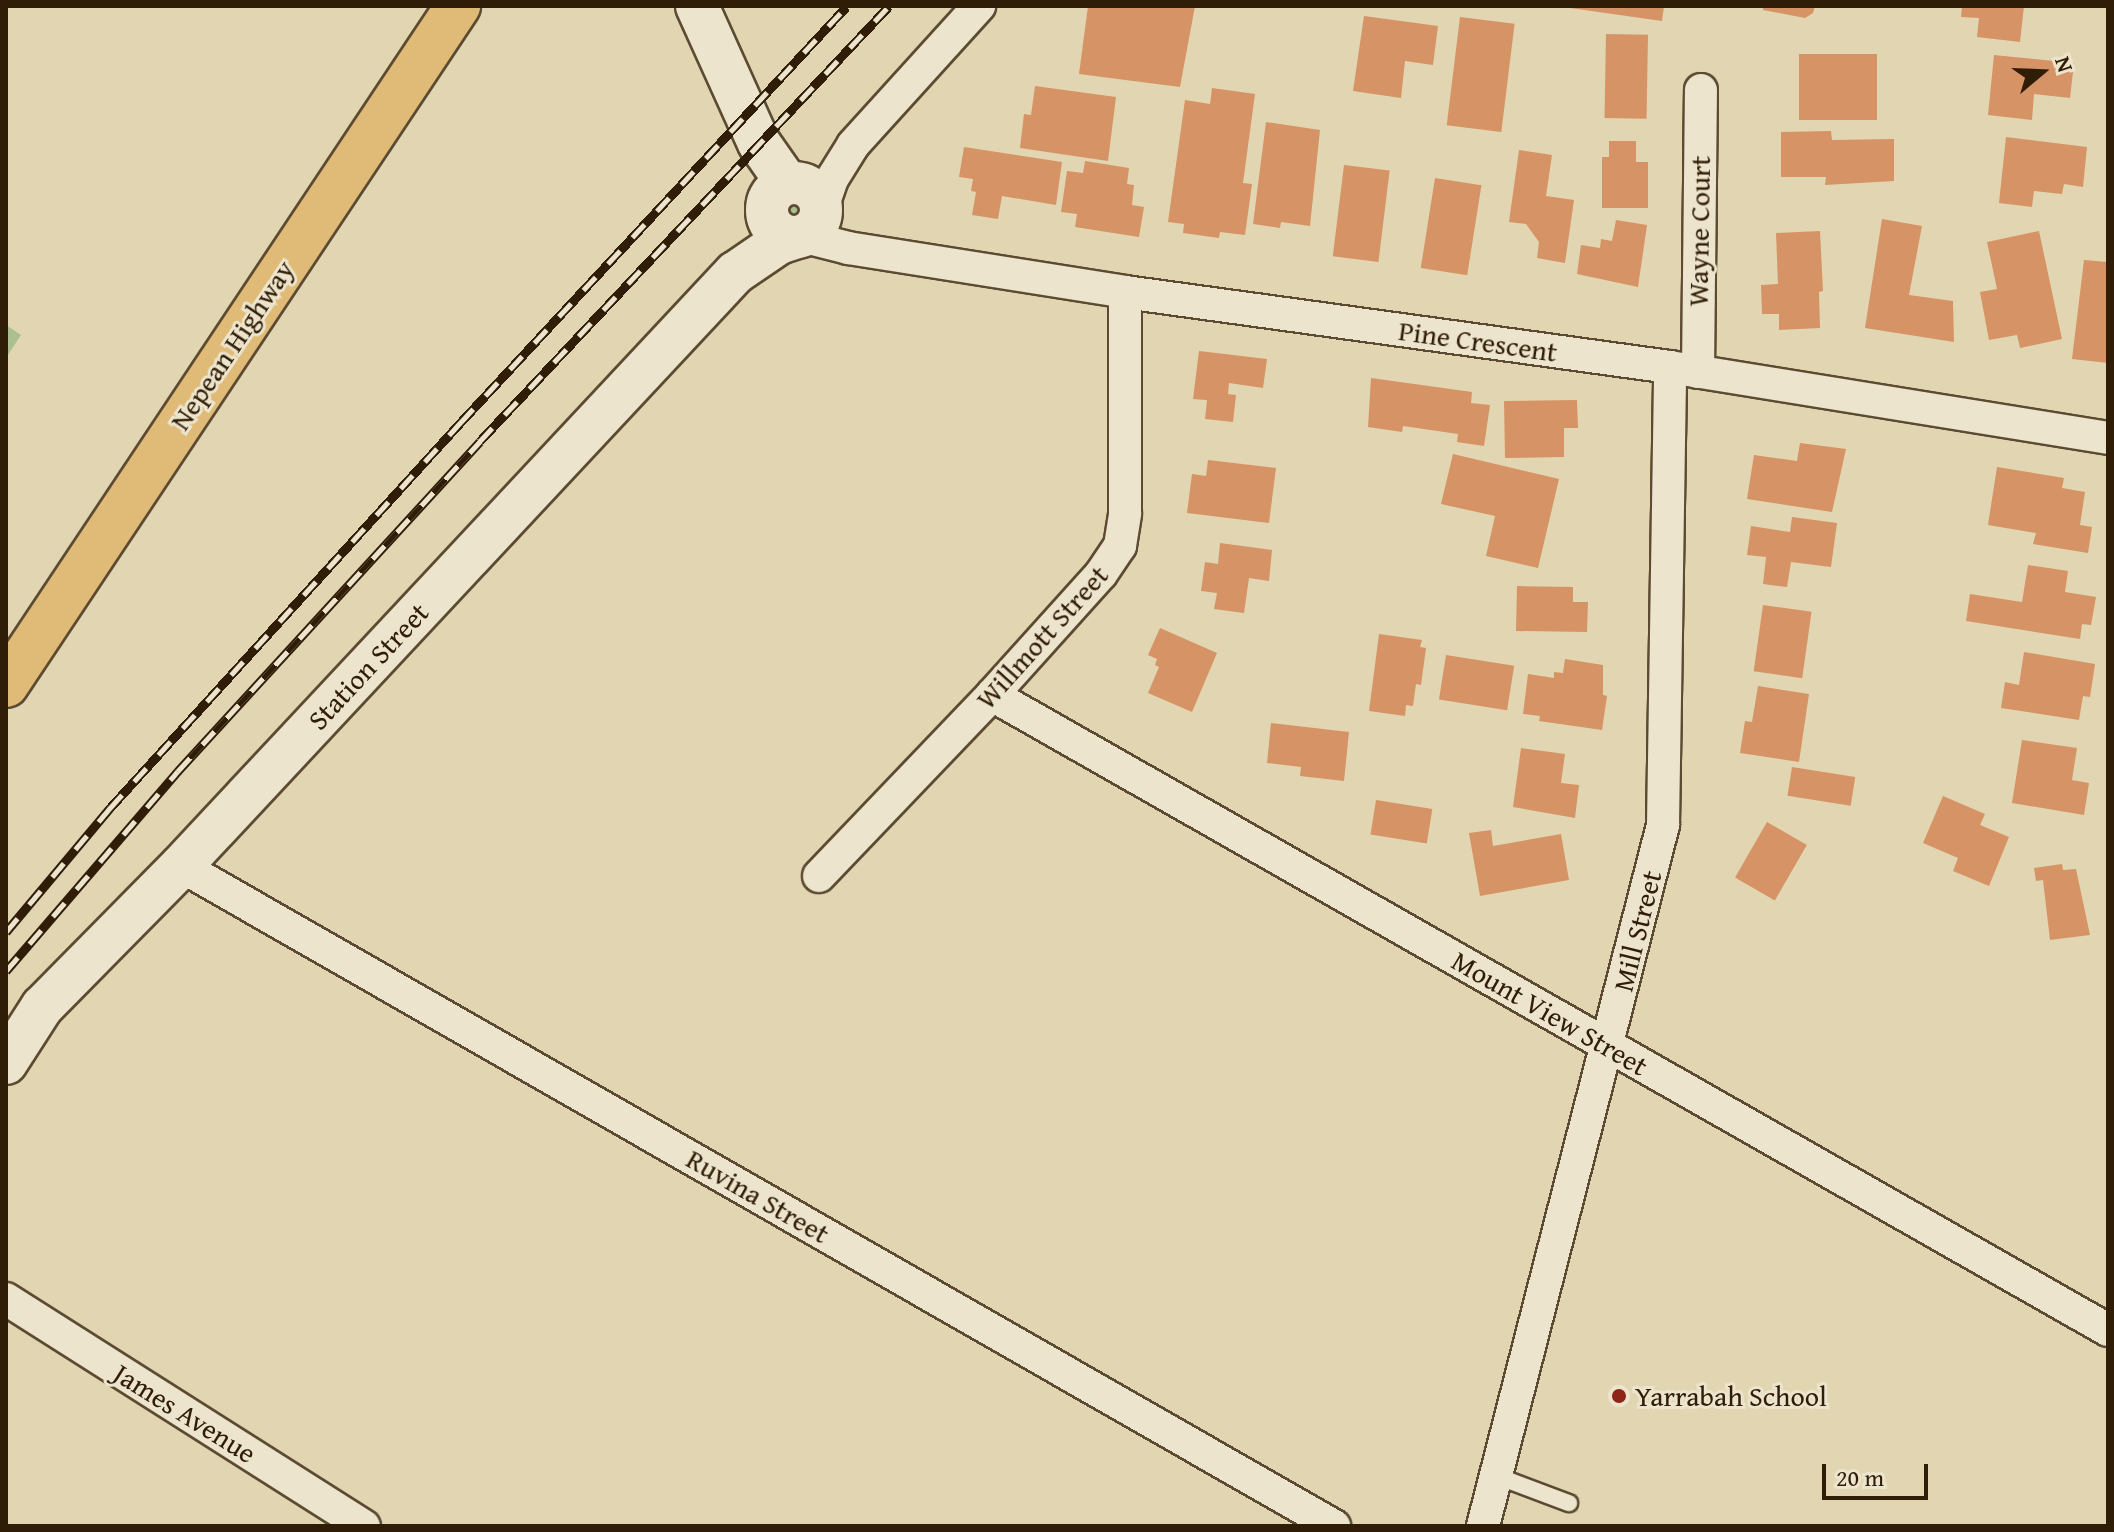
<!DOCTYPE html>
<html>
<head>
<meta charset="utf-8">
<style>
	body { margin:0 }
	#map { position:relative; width:2114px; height:1532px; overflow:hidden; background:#e1d6b1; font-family:"Gentium Book Plus",serif }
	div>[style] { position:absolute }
	.green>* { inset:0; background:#acbf91 }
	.building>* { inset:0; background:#d69365; transform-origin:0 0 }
	.roads { filter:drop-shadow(2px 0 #5c4b32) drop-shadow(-2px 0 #5c4b32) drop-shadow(0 2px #5c4b32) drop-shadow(0 -2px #5c4b32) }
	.service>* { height:16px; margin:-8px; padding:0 8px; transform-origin:8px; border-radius:8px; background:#ece4cc }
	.minor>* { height:32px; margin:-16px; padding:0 16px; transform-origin:16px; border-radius:16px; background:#ece4cc }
	.tertiary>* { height:42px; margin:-21px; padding:0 21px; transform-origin:21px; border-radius:21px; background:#ece4cc }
	.tertiary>.ring { margin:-21px; padding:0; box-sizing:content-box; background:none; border:42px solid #ece4cc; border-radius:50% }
	.trunk>* { height:44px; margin:-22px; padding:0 22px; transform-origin:22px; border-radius:22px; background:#e0bb78 }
	.rail>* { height:9px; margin-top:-4.5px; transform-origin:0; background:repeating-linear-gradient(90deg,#ece4cc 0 18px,#301d08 0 36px); box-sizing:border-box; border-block:2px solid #301d08 }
	.dots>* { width:22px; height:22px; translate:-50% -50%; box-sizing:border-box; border:4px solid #ece4cc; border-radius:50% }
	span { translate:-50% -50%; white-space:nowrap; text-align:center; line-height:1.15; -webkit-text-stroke:6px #ece4cc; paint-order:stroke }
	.street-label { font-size:28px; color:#301d08 }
	.poi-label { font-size:28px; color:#301d08 }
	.left { translate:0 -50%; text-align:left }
	.frame { position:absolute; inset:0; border:8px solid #301d08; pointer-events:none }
	.north { position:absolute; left:2002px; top:32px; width:80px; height:80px; -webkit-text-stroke:6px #ece4cc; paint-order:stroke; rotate:71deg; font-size:22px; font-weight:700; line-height:32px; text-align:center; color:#301d08 }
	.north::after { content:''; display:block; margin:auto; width:28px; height:36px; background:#301d08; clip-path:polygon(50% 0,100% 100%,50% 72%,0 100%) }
	.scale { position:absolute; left:1822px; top:1464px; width:106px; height:36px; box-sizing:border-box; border:4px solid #301d08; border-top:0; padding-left:10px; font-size:24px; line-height:28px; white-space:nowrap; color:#301d08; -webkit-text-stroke:6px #ece4cc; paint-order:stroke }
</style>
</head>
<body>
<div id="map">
	<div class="green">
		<div style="clip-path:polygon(806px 189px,812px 194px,814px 222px,776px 224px,771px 208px,777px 194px)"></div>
		<div style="clip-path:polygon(6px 325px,21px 335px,6px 358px)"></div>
	</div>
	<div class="building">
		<div style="clip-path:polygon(1088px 6px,1195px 6px,1180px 87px,1079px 74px)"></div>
		<div style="clip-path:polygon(1556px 6px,1664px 6px,1662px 21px)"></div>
		<div style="clip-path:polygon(1763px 6px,1815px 6px,1813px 13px,1805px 18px,1763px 10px)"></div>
		<div style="clip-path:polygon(1962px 6px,2024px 6px,2020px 42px,1977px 37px,1979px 18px,1961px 17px)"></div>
		<div style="clip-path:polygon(1364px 16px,1438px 26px,1433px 65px,1405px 61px,1401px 98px,1353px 91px)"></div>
		<div style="left:1460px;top:17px;width:55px;height:109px;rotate:7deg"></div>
		<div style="left:1606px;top:34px;width:42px;height:84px;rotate:1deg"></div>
		<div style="left:1799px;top:54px;width:78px;height:66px"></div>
		<div style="clip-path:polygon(1994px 55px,2074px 63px,2070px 98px,2034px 94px,2032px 120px,1988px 115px)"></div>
		<div style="clip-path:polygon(1035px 86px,1116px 97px,1108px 161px,1020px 148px,1024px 114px,1031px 115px)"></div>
		<div style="clip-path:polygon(1212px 88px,1255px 94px,1243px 183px,1252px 184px,1245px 235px,1220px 232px,1219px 238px,1183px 233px,1184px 224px,1168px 222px,1185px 100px,1210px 104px)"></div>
		<div style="clip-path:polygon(1266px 122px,1320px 130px,1310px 226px,1281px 222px,1280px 228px,1253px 224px)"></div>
		<div style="clip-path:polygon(1831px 131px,1832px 140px,1894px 139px,1894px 181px,1825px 185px,1826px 177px,1781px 177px,1781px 132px)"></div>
		<div style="clip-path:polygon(2006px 137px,2087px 147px,2083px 187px,2064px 184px,2062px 194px,2034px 191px,2032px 207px,1999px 203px)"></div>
		<div style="clip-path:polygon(1609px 141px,1636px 141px,1636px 162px,1648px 162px,1648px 208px,1602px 208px,1602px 157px,1609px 157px)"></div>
		<div style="clip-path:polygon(964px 147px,1062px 162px,1056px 205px,1002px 196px,998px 219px,972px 215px,976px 192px,971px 191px,973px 179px,959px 177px)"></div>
		<div style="clip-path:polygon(1519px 150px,1552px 155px,1546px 196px,1574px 200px,1565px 263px,1537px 258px,1539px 242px,1526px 224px,1509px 222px)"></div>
		<div style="clip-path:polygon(1085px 161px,1129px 168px,1127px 184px,1134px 185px,1132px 205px,1144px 207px,1139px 237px,1075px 227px,1077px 214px,1061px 212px,1067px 171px,1083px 173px)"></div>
		<div style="left:1344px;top:165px;width:46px;height:92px;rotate:7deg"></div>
		<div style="left:1435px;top:178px;width:47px;height:91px;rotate:9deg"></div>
		<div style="clip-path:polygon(1882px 219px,1922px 226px,1909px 295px,1953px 301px,1954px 342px,1865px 328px)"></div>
		<div style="clip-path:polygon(1616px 220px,1647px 225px,1638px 287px,1577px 274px,1581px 245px,1600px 248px,1601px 239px,1612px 241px)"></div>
		<div style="clip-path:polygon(1820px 231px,1823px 291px,1819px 292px,1820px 328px,1779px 330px,1779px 314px,1762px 314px,1761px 285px,1778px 284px,1776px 233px)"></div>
		<div style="clip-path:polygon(2039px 231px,2062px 339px,2020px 348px,2017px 335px,1989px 340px,1980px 292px,1997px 289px,1987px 242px)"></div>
		<div style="clip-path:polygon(2084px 260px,2108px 262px,2108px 363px,2072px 359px)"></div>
		<div style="clip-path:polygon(1199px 351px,1267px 359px,1263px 388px,1229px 383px,1228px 394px,1236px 395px,1233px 422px,1205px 419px,1207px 400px,1193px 399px)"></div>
		<div style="clip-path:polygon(1371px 378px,1472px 392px,1471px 403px,1490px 405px,1484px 446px,1457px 442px,1458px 434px,1403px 426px,1402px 432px,1368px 427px)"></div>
		<div style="clip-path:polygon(1577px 400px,1578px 428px,1564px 428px,1564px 457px,1505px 458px,1504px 401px)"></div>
		<div style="clip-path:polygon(1800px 443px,1846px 449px,1832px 512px,1747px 499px,1754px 455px,1797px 461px)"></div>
		<div style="clip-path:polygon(1453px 454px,1559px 479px,1538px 568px,1486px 556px,1495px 516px,1441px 504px)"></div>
		<div style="clip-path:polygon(1208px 460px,1276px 468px,1269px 523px,1187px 513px,1192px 474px,1206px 476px)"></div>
		<div style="clip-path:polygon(1997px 467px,2064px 478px,2062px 488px,2085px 492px,2080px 525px,2092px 527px,2088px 553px,2033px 544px,2036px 533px,1988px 525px)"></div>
		<div style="clip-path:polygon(1792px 517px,1837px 523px,1831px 567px,1791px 562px,1787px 587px,1763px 584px,1766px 557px,1747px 555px,1751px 526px,1790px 532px)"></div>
		<div style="clip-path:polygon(1220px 543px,1272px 550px,1269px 581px,1249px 578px,1244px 613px,1214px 609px,1217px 593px,1201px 591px,1205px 562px,1218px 564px)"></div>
		<div style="clip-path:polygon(2028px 565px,2068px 571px,2065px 592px,2096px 597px,2091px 625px,2082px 624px,2080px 639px,1966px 621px,1970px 594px,2022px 602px)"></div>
		<div style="clip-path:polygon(1517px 586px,1573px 587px,1573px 602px,1588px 602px,1587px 632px,1516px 631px)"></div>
		<div style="left:1763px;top:605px;width:49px;height:67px;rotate:8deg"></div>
		<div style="clip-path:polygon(1160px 628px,1217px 653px,1192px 712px,1148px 693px,1159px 667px,1155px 665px,1157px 659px,1148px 655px)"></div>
		<div style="clip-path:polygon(1379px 634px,1422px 640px,1420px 647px,1426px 648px,1421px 685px,1416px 684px,1413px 706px,1406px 705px,1405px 716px,1369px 711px)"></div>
		<div style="clip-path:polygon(2024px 652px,2095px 664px,2090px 697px,2083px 696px,2079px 720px,2001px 708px,2005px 682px,2019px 685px)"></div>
		<div style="left:1446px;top:655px;width:69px;height:45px;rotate:9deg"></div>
		<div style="clip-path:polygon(1565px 659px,1603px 665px,1603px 695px,1607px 696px,1602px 730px,1539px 721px,1540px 716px,1523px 714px,1528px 674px,1554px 678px,1554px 672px,1563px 673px)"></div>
		<div style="clip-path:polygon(1758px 686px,1809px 694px,1799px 762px,1740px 753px,1745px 721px,1752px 722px)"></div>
		<div style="clip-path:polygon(1271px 723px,1349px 732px,1344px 781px,1300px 776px,1301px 767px,1267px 763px)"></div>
		<div style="clip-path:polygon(2022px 740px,2077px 748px,2072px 780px,2089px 783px,2084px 815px,2012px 803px)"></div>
		<div style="clip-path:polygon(1521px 748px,1565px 754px,1561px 783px,1579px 785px,1575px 818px,1513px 807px)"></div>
		<div style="left:1792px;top:767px;width:64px;height:29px;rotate:9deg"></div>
		<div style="clip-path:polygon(1943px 796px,1985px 814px,1980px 825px,2009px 837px,1989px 886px,1953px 871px,1958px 858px,1923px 843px)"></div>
		<div style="left:1376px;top:800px;width:57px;height:35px;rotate:9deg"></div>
		<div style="left:1767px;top:822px;width:46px;height:64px;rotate:30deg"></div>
		<div style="clip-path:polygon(1491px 830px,1493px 846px,1561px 834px,1569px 880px,1480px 896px,1469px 833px)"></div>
		<div style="clip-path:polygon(2062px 864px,2063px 870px,2076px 869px,2090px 935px,2050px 940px,2043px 880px,2036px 881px,2034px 868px)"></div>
	</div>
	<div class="roads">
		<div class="service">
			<div style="left:1497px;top:1476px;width:77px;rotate:20.6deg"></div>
		</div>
		<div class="minor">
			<div style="left:821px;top:211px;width:34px;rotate:-71deg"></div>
			<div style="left:832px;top:179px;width:40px;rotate:-58deg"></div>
			<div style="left:853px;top:145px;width:188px;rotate:-47.8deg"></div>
			<div style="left:801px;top:236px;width:49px;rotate:14.3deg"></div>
			<div style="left:848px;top:248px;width:280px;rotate:9deg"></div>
			<div style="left:1125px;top:292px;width:550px;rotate:7.84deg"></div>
			<div style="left:1670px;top:367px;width:444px;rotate:9.2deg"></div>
			<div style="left:1698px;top:372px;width:282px;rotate:-89.4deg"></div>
			<div style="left:992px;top:695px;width:1284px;rotate:29.64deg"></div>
			<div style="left:181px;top:866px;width:1329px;rotate:29.79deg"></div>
			<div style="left:819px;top:876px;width:250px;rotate:-46.3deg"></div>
			<div style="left:992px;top:695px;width:163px;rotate:-48deg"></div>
			<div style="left:1101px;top:574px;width:34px;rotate:-56deg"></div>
			<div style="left:1120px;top:546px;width:33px;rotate:-81deg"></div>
			<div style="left:1125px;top:513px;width:221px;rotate:-90deg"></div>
			<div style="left:6px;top:1299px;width:424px;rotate:32.4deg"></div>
			<div style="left:1483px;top:1526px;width:724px;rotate:-75.6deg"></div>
			<div style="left:1663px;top:825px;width:458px;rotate:-89.1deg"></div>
		</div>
		<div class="tertiary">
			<div style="left:697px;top:6px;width:150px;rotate:65.7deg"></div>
			<div style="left:759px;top:143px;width:49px;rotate:55deg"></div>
			<div class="ring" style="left:767px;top:183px;width:12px;height:12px"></div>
			<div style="left:6px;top:1063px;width:67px;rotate:-57.3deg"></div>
			<div style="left:42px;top:1007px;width:198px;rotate:-45.4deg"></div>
			<div style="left:181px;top:866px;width:812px;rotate:-46.95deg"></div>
			<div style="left:735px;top:273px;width:53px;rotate:-34.3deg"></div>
			<div style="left:779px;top:243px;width:20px;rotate:-18deg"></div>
		</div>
		<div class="trunk">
			<div style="left:6px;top:685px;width:816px;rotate:-56.35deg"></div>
		</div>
	</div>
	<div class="rail">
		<div style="left:6px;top:932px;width:162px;rotate:-50deg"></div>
		<div style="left:110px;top:808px;width:522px;rotate:-47.72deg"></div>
		<div style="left:461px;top:422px;width:567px;rotate:-47.14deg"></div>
		<div style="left:6px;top:971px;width:264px;rotate:-49.3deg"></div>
		<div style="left:178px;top:771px;width:447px;rotate:-47.5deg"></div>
		<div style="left:480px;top:441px;width:597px;rotate:-46.76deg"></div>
	</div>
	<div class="dots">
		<div style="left:1619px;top:1396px;background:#8f2418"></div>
	</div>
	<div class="street-label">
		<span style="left:1699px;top:231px;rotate:-89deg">Wayne Court</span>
		<span style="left:1478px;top:341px;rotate:8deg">Pine Crescent</span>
		<span style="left:232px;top:345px;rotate:-56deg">Nepean Highway</span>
		<span style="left:1042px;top:637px;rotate:-48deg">Willmott Street</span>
		<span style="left:368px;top:666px;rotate:-47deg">Station Street</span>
		<span style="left:1637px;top:931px;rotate:-76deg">Mill Street</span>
		<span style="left:1550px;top:1013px;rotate:30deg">Mount View Street</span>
		<span style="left:758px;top:1196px;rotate:30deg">Ruvina Street</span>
		<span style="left:185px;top:1413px;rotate:32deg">James Avenue</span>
	</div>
	<div class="poi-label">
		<span class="left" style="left:1635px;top:1396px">Yarrabah School</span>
	</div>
	<div class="frame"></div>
	<div class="north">N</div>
	<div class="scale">20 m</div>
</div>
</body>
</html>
